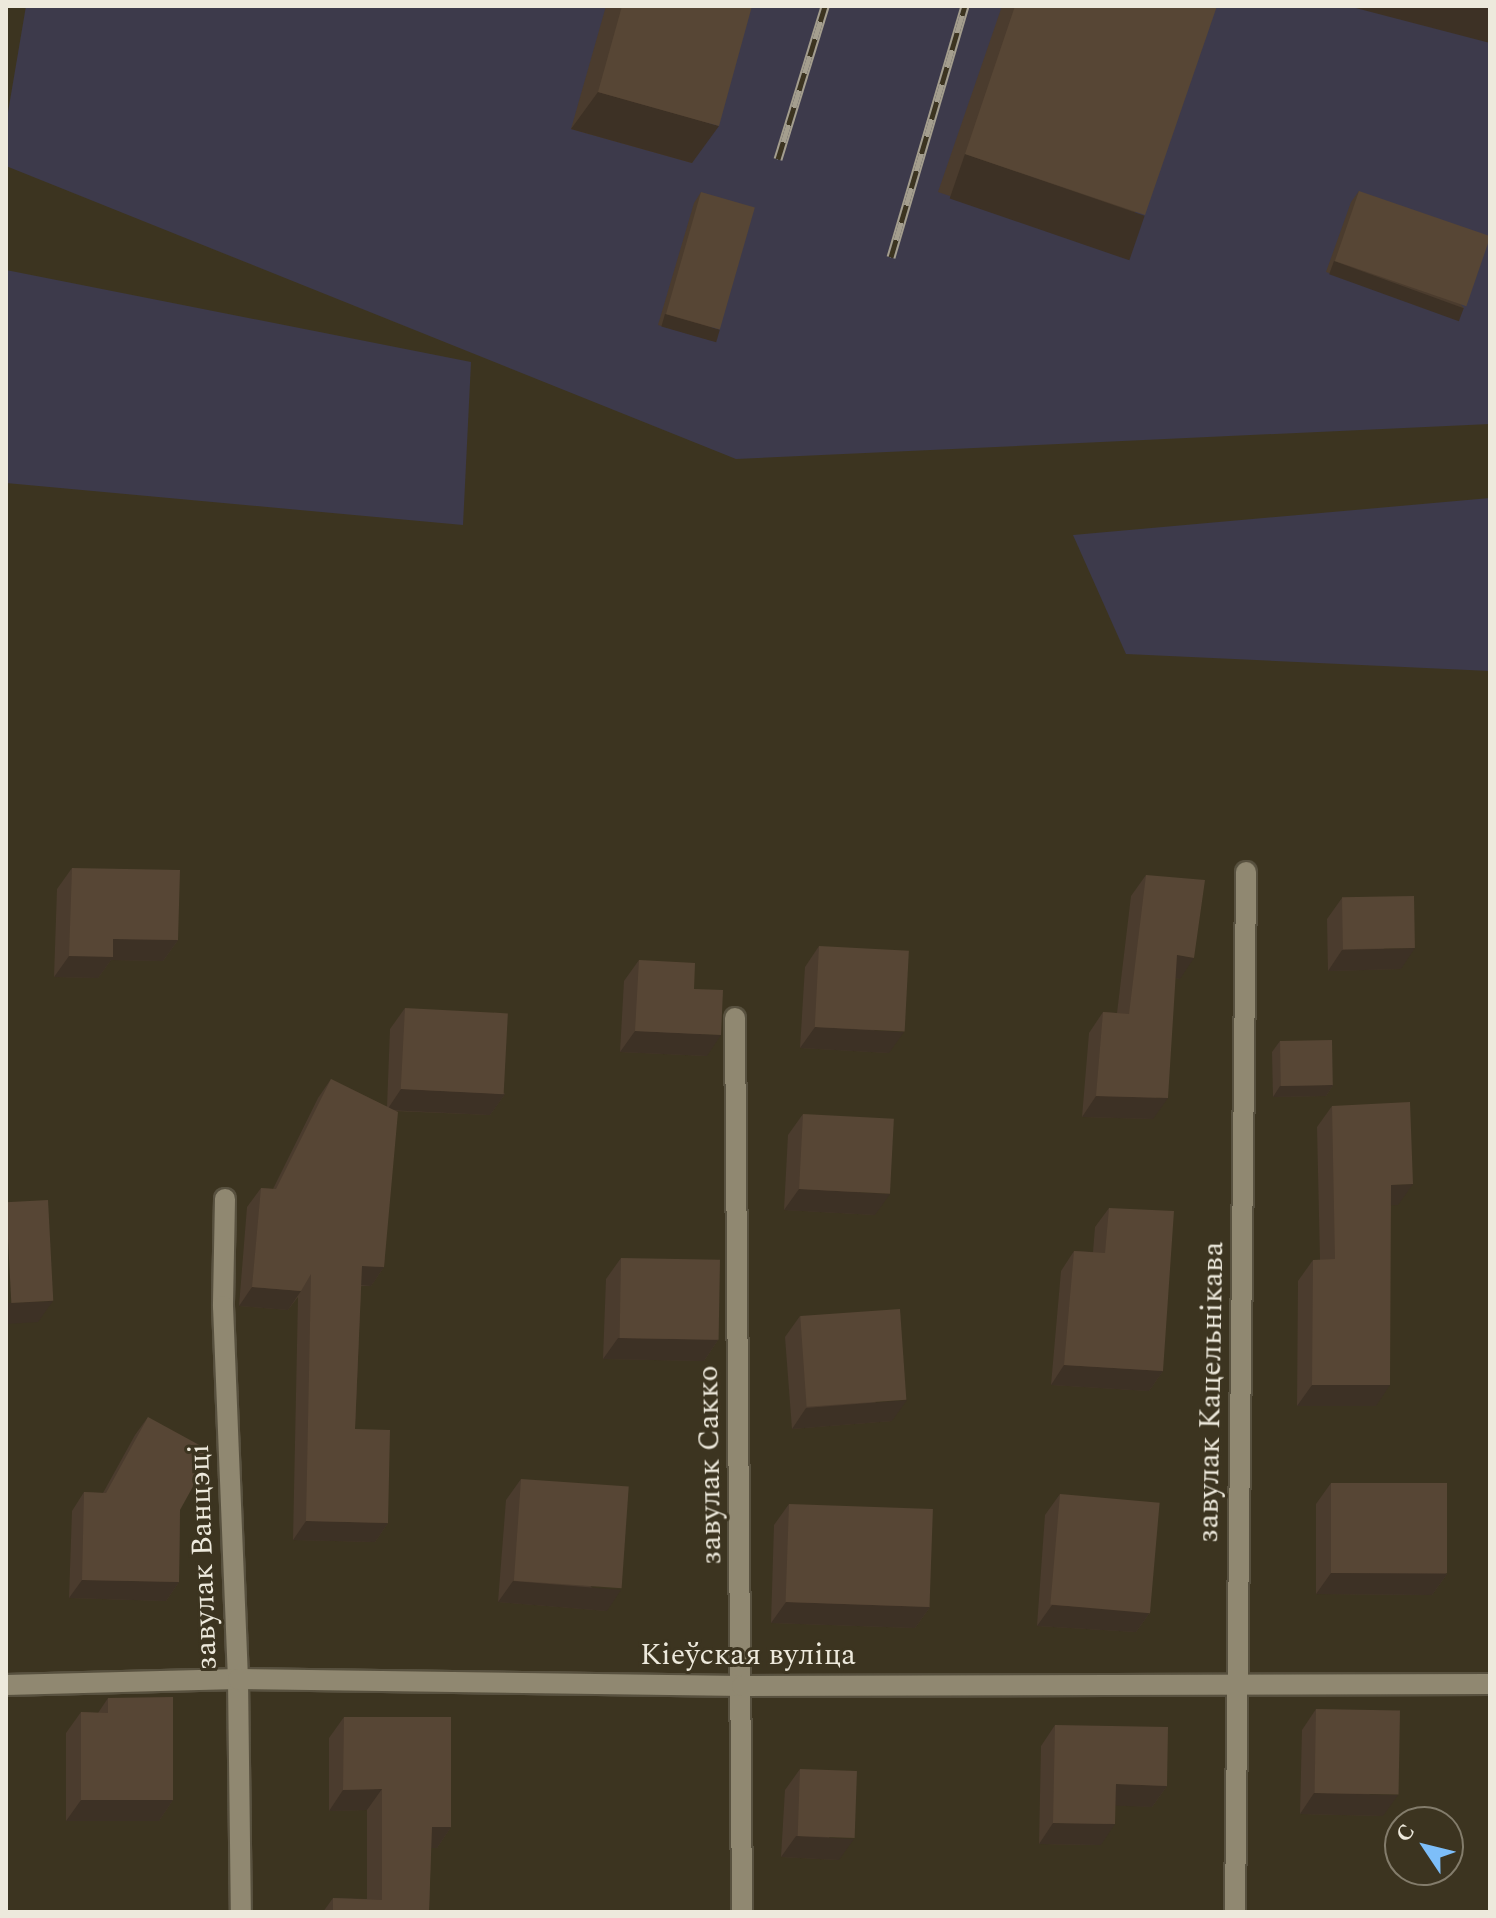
<!DOCTYPE html>
<html>
<head>
<meta charset="utf-8">
<style>
	body { margin:0 }
	#map { position:relative; width:1496px; height:1918px; overflow:hidden; background:#3c3420; font-family:Spectral,serif }
	div>[style] { position:absolute }
	.industrial>* { inset:0; background:#3d3a4b }
	.roads { filter:drop-shadow(2px 0 #58513f) drop-shadow(-2px 0 #58513f) drop-shadow(0 2px #58513f) drop-shadow(0 -2px #58513f) }
	.minor>* { height:20px; margin:-10px; padding:0 10px; transform-origin:10px; border-radius:10px; background:#908871 }
	.rail>* { height:9px; margin-top:-4.5px; transform-origin:0; background:repeating-linear-gradient(90deg,#3c3420 0 18px,#a49e8e 0 36px); box-sizing:border-box; border-block:2px solid #a49e8e }
	.wall>* { inset:0; background:#4b3c2e }
	.shaded-wall>* { inset:0; background:#3d3125; transform-origin:0 0 }
	.building>* { inset:0; background:#574635; transform-origin:0 0 }
	span { translate:-50% -50%; white-space:nowrap; text-align:center; line-height:1.15; -webkit-text-stroke:6px #3c3420; paint-order:stroke }
	.street-label { font-size:30px; color:#ede9dc }
	.frame { position:absolute; inset:0; border:8px solid #ede9dc; pointer-events:none }
	.north { position:absolute; left:1384px; top:1806px; width:80px; height:80px; box-sizing:border-box; background:#3c3420; border:2px solid #837c6b; border-radius:50%; rotate:305deg; font-size:22px; font-weight:700; line-height:32px; text-align:center; color:#ede9dc }
	.north::after { content:''; display:block; margin:auto; width:28px; height:36px; background:#7dbef9; clip-path:polygon(50% 0,100% 100%,50% 72%,0 100%) }
</style>
</head>
<body>
<div id="map">
	<div class="industrial">
		<div style="clip-path:polygon(26px 6px,1490px 6px,1490px 424px,736px 459px,6px 166px,6px 124px)"></div>
		<div style="clip-path:polygon(6px 270px,471px 362px,463px 525px,6px 483px)"></div>
		<div style="clip-path:polygon(1490px 498px,1490px 671px,1126px 654px,1073px 535px)"></div>
	</div>
	<div class="roads">
		<div class="minor">
			<div style="left:735px;top:1018px;width:894px;rotate:89.55deg"></div>
			<div style="left:225px;top:1199px;width:107px;rotate:91.1deg"></div>
			<div style="left:223px;top:1306px;width:373px;rotate:87.7deg"></div>
			<div style="left:238px;top:1679px;width:233px;rotate:89.3deg"></div>
			<div style="left:6px;top:1685px;width:232px;rotate:-1.5deg"></div>
			<div style="left:238px;top:1679px;width:504px;rotate:0.8deg"></div>
			<div style="left:742px;top:1686px;width:748px;rotate:-0.15deg"></div>
			<div style="left:1235px;top:1912px;width:1040px;rotate:-89.39deg"></div>
		</div>
	</div>
	<div class="rail">
		<div style="left:778px;top:159px;width:160px;rotate:-72.9deg"></div>
		<div style="left:891px;top:257px;width:262px;rotate:-73.6deg"></div>
	</div>
	<div class="wall">
		<div style="clip-path:polygon(606px 6px,752px 6px,692px 163px,571px 129px)"></div>
		<div style="clip-path:polygon(1002px 6px,1216px 6px,1119px 253px,938px 192px)"></div>
		<div style="clip-path:polygon(1359px 191px,1464px 308px,1457px 319px,1326px 272px,1351px 202px)"></div>
		<div style="clip-path:polygon(701px 192px,713px 341px,658px 325px,694px 203px)"></div>
		<div style="clip-path:polygon(72px 868px,178px 940px,163px 961px,111px 960px,98px 978px,54px 977px,57px 889px)"></div>
		<div style="clip-path:polygon(1146px 875px,1180px 979px,1175px 978px,1153px 1119px,1082px 1117px,1089px 1033px,1103px 1012px,1117px 1013px,1131px 896px)"></div>
		<div style="clip-path:polygon(1342px 898px,1401px 969px,1328px 971px,1327px 919px)"></div>
		<div style="clip-path:polygon(819px 946px,889px 1053px,800px 1048px,805px 967px)"></div>
		<div style="clip-path:polygon(639px 960px,694px 989px,707px 1056px,620px 1052px,624px 981px)"></div>
		<div style="clip-path:polygon(405px 1008px,505px 1094px,490px 1115px,395px 1111px,384px 1267px,371px 1286px,361px 1286px,355px 1429px,388px 1523px,375px 1542px,293px 1540px,298px 1297px,288px 1310px,239px 1306px,247px 1207px,261px 1188px,273px 1189px,318px 1098px,331px 1079px,387px 1107px,390px 1029px)"></div>
		<div style="clip-path:polygon(1280px 1041px,1333px 1085px,1326px 1096px,1273px 1097px,1272px 1052px)"></div>
		<div style="clip-path:polygon(1332px 1106px,1398px 1205px,1391px 1205px,1376px 1406px,1297px 1406px,1298px 1281px,1313px 1260px,1320px 1260px,1317px 1127px)"></div>
		<div style="clip-path:polygon(803px 1114px,875px 1215px,784px 1210px,788px 1135px)"></div>
		<div style="clip-path:polygon(1109px 1208px,1163px 1371px,1149px 1391px,1051px 1385px,1061px 1271px,1074px 1251px,1093px 1252px,1095px 1227px)"></div>
		<div style="clip-path:polygon(621px 1258px,718px 1340px,704px 1361px,603px 1359px,606px 1279px)"></div>
		<div style="clip-path:polygon(800px 1316px,892px 1421px,792px 1429px,785px 1337px)"></div>
		<div style="clip-path:polygon(148px 1417px,180px 1510px,179px 1582px,166px 1601px,69px 1598px,72px 1511px,84px 1492px,103px 1493px,135px 1435px)"></div>
		<div style="clip-path:polygon(521px 1479px,607px 1611px,498px 1602px,506px 1500px)"></div>
		<div style="clip-path:polygon(1331px 1483px,1447px 1574px,1432px 1595px,1316px 1594px,1316px 1504px)"></div>
		<div style="clip-path:polygon(1060px 1494px,1151px 1611px,1136px 1632px,1037px 1626px,1045px 1515px)"></div>
		<div style="clip-path:polygon(789px 1504px,930px 1607px,915px 1628px,771px 1623px,774px 1525px)"></div>
		<div style="clip-path:polygon(108px 1698px,173px 1800px,159px 1821px,66px 1821px,66px 1733px,81px 1712px,98px 1713px)"></div>
		<div style="clip-path:polygon(1316px 1709px,1383px 1816px,1300px 1814px,1302px 1730px)"></div>
		<div style="clip-path:polygon(344px 1717px,451px 1827px,437px 1848px,431px 1848px,429px 1912px,323px 1912px,333px 1898px,367px 1899px,367px 1810px,329px 1811px,329px 1738px)"></div>
		<div style="clip-path:polygon(1055px 1725px,1167px 1786px,1152px 1807px,1115px 1805px,1101px 1845px,1039px 1844px,1041px 1746px)"></div>
		<div style="clip-path:polygon(800px 1769px,839px 1860px,781px 1857px,785px 1790px)"></div>
	</div>
	<div class="shaded-wall">
		<div style="clip-path:polygon(1348px 6px,1490px 6px,1490px 43px)"></div>
		<div style="clip-path:polygon(598px 92px,719px 126px,692px 163px,571px 129px)"></div>
		<div style="left:965px;top:154px;width:190px;height:47px;rotate:19deg"></div>
		<div style="left:1334px;top:261px;width:138px;height:14px;rotate:20deg"></div>
		<div style="left:665px;top:314px;width:57px;height:13px;rotate:16deg"></div>
		<div style="clip-path:polygon(113px 939px,178px 940px,163px 961px,111px 960px,98px 978px,54px 977px,69px 956px)"></div>
		<div style="clip-path:polygon(1415px 948px,1401px 969px,1328px 971px,1342px 950px)"></div>
		<div style="clip-path:polygon(1177px 955px,1194px 958px,1180px 979px,1162px 976px)"></div>
		<div style="clip-path:polygon(815px 1027px,904px 1032px,889px 1053px,800px 1048px)"></div>
		<div style="clip-path:polygon(635px 1031px,721px 1035px,707px 1056px,620px 1052px)"></div>
		<div style="clip-path:polygon(1333px 1085px,1326px 1096px,1273px 1097px,1280px 1086px)"></div>
		<div style="clip-path:polygon(401px 1089px,505px 1094px,490px 1115px,387px 1110px)"></div>
		<div style="clip-path:polygon(1096px 1096px,1168px 1098px,1153px 1119px,1082px 1117px)"></div>
		<div style="clip-path:polygon(1413px 1184px,1398px 1205px,1376px 1206px,1391px 1185px)"></div>
		<div style="clip-path:polygon(799px 1189px,890px 1194px,875px 1215px,784px 1210px)"></div>
		<div style="clip-path:polygon(362px 1266px,384px 1267px,371px 1286px,348px 1284px)"></div>
		<div style="clip-path:polygon(252px 1287px,301px 1291px,288px 1310px,239px 1306px)"></div>
		<div style="clip-path:polygon(53px 1301px,38px 1322px,6px 1324px,6px 1303px)"></div>
		<div style="clip-path:polygon(618px 1338px,718px 1340px,704px 1361px,603px 1359px)"></div>
		<div style="clip-path:polygon(1064px 1365px,1163px 1371px,1149px 1391px,1051px 1385px)"></div>
		<div style="clip-path:polygon(1312px 1385px,1390px 1385px,1376px 1406px,1297px 1406px)"></div>
		<div style="clip-path:polygon(907px 1400px,892px 1421px,792px 1429px,806px 1408px)"></div>
		<div style="clip-path:polygon(306px 1521px,388px 1523px,375px 1542px,293px 1540px)"></div>
		<div style="clip-path:polygon(1331px 1573px,1447px 1574px,1432px 1595px,1316px 1594px)"></div>
		<div style="clip-path:polygon(82px 1580px,179px 1582px,166px 1601px,69px 1598px)"></div>
		<div style="clip-path:polygon(513px 1581px,621px 1590px,607px 1611px,498px 1602px)"></div>
		<div style="clip-path:polygon(786px 1602px,930px 1607px,915px 1628px,771px 1623px)"></div>
		<div style="clip-path:polygon(1052px 1605px,1151px 1611px,1136px 1632px,1037px 1626px)"></div>
		<div style="clip-path:polygon(1116px 1784px,1167px 1786px,1152px 1807px,1101px 1805px)"></div>
		<div style="clip-path:polygon(382px 1789px,367px 1810px,329px 1811px,343px 1790px)"></div>
		<div style="clip-path:polygon(1314px 1793px,1398px 1795px,1383px 1816px,1300px 1814px)"></div>
		<div style="clip-path:polygon(81px 1800px,173px 1800px,159px 1821px,66px 1821px)"></div>
		<div style="clip-path:polygon(1053px 1823px,1115px 1824px,1101px 1845px,1039px 1844px)"></div>
		<div style="clip-path:polygon(432px 1827px,451px 1827px,437px 1848px,417px 1848px)"></div>
		<div style="clip-path:polygon(796px 1836px,854px 1839px,839px 1860px,781px 1857px)"></div>
	</div>
	<div class="building">
		<div style="clip-path:polygon(622px 6px,752px 6px,719px 126px,598px 92px)"></div>
		<div style="clip-path:polygon(1015px 6px,1217px 6px,1145px 215px,965px 154px)"></div>
		<div style="left:1359px;top:191px;width:139px;height:74px;rotate:19deg"></div>
		<div style="left:701px;top:192px;width:56px;height:127px;rotate:16deg"></div>
		<div style="clip-path:polygon(72px 868px,180px 870px,178px 940px,113px 939px,113px 957px,69px 956px)"></div>
		<div style="clip-path:polygon(1146px 875px,1205px 880px,1194px 958px,1177px 955px,1168px 1098px,1096px 1096px,1103px 1012px,1129px 1014px)"></div>
		<div style="left:1414px;top:896px;width:52px;height:72px;rotate:89deg"></div>
		<div style="left:819px;top:946px;width:90px;height:81px;rotate:3deg"></div>
		<div style="clip-path:polygon(639px 960px,695px 963px,694px 989px,723px 990px,721px 1035px,635px 1031px)"></div>
		<div style="left:405px;top:1008px;width:103px;height:81px;rotate:3deg"></div>
		<div style="left:1332px;top:1040px;width:45px;height:52px;rotate:89deg"></div>
		<div style="clip-path:polygon(331px 1079px,398px 1112px,384px 1267px,362px 1266px,355px 1429px,390px 1430px,388px 1523px,306px 1521px,311px 1274px,301px 1291px,252px 1287px,261px 1188px,276px 1189px)"></div>
		<div style="clip-path:polygon(1410px 1102px,1413px 1184px,1391px 1185px,1390px 1385px,1312px 1385px,1313px 1260px,1335px 1259px,1332px 1106px)"></div>
		<div style="left:803px;top:1114px;width:91px;height:75px;rotate:3deg"></div>
		<div style="left:48px;top:1200px;width:101px;height:42px;rotate:87deg"></div>
		<div style="clip-path:polygon(1109px 1208px,1174px 1211px,1163px 1371px,1064px 1365px,1074px 1251px,1105px 1253px)"></div>
		<div style="left:621px;top:1258px;width:99px;height:80px;rotate:1deg"></div>
		<div style="left:900px;top:1309px;width:91px;height:100px;rotate:86deg"></div>
		<div style="clip-path:polygon(148px 1417px,212px 1452px,180px 1510px,179px 1582px,82px 1580px,84px 1492px,106px 1493px)"></div>
		<div style="left:521px;top:1479px;width:108px;height:102px;rotate:4deg"></div>
		<div style="left:1331px;top:1483px;width:116px;height:90px"></div>
		<div style="left:1060px;top:1494px;width:100px;height:111px;rotate:5deg"></div>
		<div style="left:789px;top:1504px;width:144px;height:98px;rotate:2deg"></div>
		<div style="clip-path:polygon(173px 1697px,173px 1800px,81px 1800px,81px 1712px,108px 1713px,108px 1698px)"></div>
		<div style="left:1316px;top:1709px;width:84px;height:84px;rotate:1deg"></div>
		<div style="clip-path:polygon(344px 1717px,451px 1717px,451px 1827px,432px 1827px,429px 1912px,333px 1912px,333px 1898px,382px 1900px,382px 1789px,343px 1790px)"></div>
		<div style="clip-path:polygon(1055px 1725px,1168px 1727px,1167px 1786px,1116px 1784px,1115px 1824px,1053px 1823px)"></div>
		<div style="left:800px;top:1769px;width:57px;height:67px;rotate:2deg"></div>
	</div>
	<div class="street-label">
		<span style="left:1211px;top:1392px;rotate:-89deg">завулак Кацельнікава</span>
		<span style="left:710px;top:1465px;rotate:-91deg">завулак Сакко</span>
		<span style="left:203px;top:1557px;rotate:-92deg">завулак Ванцэці</span>
		<span style="left:748px;top:1655px">Кіеўская вуліца</span>
	</div>
	<div class="frame"></div>
	<div class="north">С</div>
</div>
</body>
</html>
